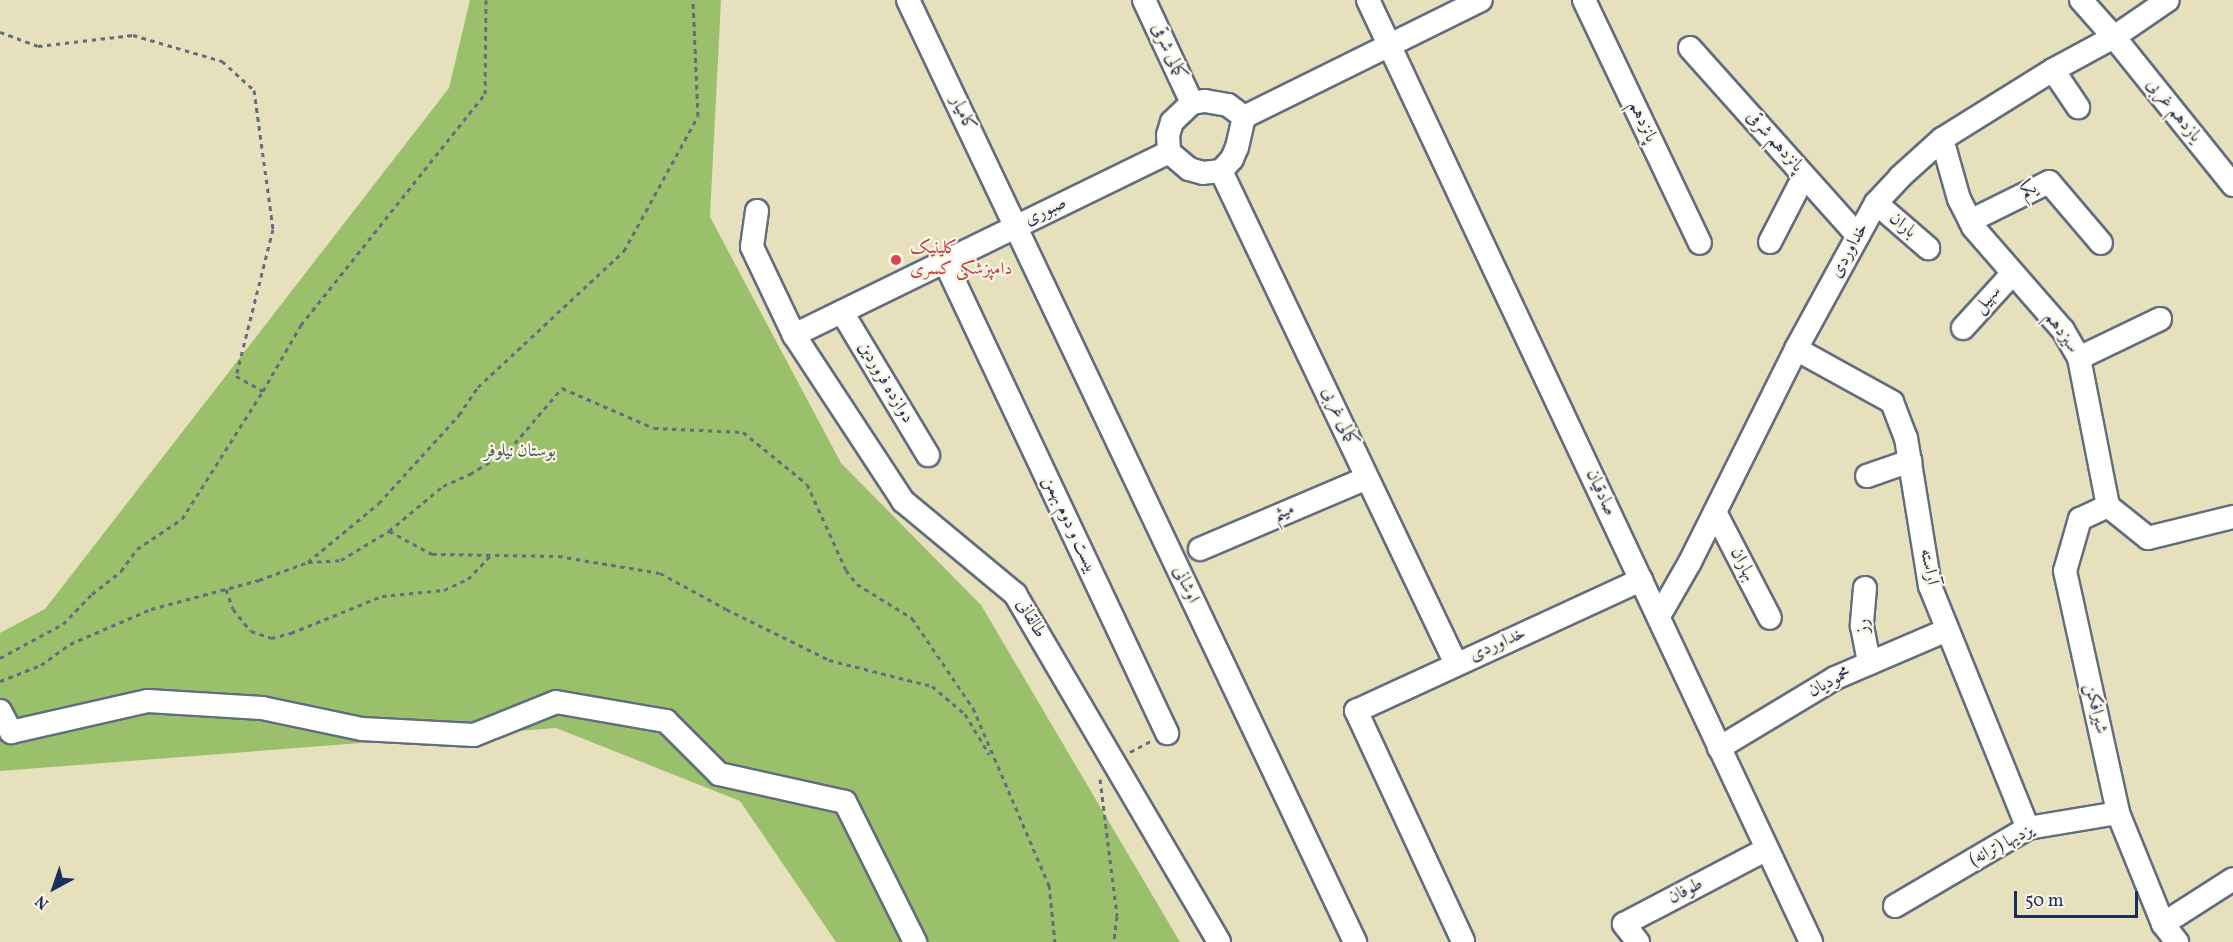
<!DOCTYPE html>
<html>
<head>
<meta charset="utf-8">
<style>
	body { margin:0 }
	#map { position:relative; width:2233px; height:942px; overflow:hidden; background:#e7e0bd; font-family:Vollkorn,Amiri,serif }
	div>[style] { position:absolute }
	.green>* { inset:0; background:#9ac06b }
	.path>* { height:3px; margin-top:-1.5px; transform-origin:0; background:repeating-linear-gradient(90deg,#626d7f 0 4.5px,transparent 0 9px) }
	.roads { filter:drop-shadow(2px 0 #626d7f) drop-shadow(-2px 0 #626d7f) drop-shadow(0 2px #626d7f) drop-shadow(0 -2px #626d7f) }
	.minor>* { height:22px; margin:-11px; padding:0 11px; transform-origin:11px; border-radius:11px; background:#fff }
	.dots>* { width:16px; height:16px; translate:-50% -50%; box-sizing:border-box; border:3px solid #fcf5e5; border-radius:50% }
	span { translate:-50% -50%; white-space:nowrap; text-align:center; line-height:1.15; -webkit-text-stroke:4.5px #fcf5e5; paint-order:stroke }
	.street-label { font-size:18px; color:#1b2f5e }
	.health-label { font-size:18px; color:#be3a42 }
	.left { translate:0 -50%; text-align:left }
	.park-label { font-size:18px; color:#415a62 }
	.north { position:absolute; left:24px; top:858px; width:60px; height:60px; -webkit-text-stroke:4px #fcf5e5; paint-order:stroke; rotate:220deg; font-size:16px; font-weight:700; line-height:24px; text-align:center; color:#1b2f5e }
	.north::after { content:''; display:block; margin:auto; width:21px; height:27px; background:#1b2f5e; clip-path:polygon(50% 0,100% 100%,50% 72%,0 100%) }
	.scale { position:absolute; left:2014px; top:891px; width:124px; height:27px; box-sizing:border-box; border:3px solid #1b2f5e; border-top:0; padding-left:8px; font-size:18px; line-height:21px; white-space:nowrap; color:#1b2f5e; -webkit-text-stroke:4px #fcf5e5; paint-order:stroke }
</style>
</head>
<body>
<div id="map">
	<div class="green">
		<div style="clip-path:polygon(470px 0,721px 0,710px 217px,841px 463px,981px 605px,1180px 942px,836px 942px,740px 801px,556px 728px,0 771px,0 633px,45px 609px,449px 88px)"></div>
	</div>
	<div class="path">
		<div style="left:0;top:32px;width:40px;rotate:20.2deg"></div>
		<div style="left:38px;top:46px;width:96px;rotate:-6.6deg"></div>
		<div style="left:133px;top:35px;width:93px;rotate:16.3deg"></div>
		<div style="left:222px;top:61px;width:43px;rotate:42.2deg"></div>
		<div style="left:254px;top:90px;width:140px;rotate:82.2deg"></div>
		<div style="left:273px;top:229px;width:152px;rotate:104.1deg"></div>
		<div style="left:236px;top:376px;width:31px;rotate:29deg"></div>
		<div style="left:263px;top:391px;width:76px;rotate:-60.1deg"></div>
		<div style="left:301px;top:325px;width:295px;rotate:-51.5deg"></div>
		<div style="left:485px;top:94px;width:94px;rotate:-89.4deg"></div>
		<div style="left:389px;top:531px;width:49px;rotate:28.1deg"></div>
		<div style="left:432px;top:554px;width:126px;rotate:0.9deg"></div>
		<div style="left:558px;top:556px;width:103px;rotate:9.5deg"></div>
		<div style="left:660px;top:573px;width:75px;rotate:28.6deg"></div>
		<div style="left:726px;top:609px;width:115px;rotate:26.3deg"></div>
		<div style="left:829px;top:660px;width:106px;rotate:14.2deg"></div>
		<div style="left:932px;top:686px;width:43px;rotate:40.3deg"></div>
		<div style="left:965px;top:714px;width:47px;rotate:59deg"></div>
		<div style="left:308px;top:562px;width:33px;rotate:-3deg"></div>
		<div style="left:341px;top:560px;width:56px;rotate:-31.1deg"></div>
		<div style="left:389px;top:531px;width:70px;rotate:-39.8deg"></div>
		<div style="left:443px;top:486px;width:30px;rotate:-24deg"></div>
		<div style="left:470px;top:474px;width:46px;rotate:-31.6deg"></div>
		<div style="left:509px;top:450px;width:82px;rotate:-49.5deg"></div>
		<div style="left:562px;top:388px;width:100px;rotate:23.5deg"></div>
		<div style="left:654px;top:428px;width:89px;rotate:2.6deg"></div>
		<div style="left:743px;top:432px;width:82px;rotate:39.1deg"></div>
		<div style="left:807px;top:484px;width:94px;rotate:65.6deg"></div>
		<div style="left:846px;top:570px;width:18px;rotate:52deg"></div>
		<div style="left:857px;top:584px;width:65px;rotate:31.7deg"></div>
		<div style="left:912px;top:618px;width:109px;rotate:55.9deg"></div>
		<div style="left:973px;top:708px;width:193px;rotate:66.8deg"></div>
		<div style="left:1049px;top:885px;width:57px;rotate:84deg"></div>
		<div style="left:226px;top:589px;width:21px;rotate:71deg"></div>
		<div style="left:233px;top:609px;width:28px;rotate:51deg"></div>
		<div style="left:251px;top:631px;width:21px;rotate:19deg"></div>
		<div style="left:271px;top:638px;width:21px;rotate:-14deg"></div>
		<div style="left:291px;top:633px;width:98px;rotate:-22.1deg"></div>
		<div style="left:382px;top:596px;width:62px;rotate:-5.5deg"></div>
		<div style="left:444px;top:590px;width:26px;rotate:-25deg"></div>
		<div style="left:468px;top:579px;width:33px;rotate:-46deg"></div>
		<div style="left:0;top:658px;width:72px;rotate:-28.4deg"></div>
		<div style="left:63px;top:624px;width:42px;rotate:-46deg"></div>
		<div style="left:92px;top:594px;width:37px;rotate:-38deg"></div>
		<div style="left:121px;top:571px;width:27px;rotate:-54deg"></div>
		<div style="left:137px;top:549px;width:54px;rotate:-33.7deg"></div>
		<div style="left:182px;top:519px;width:151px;rotate:-57.7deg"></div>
		<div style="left:0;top:681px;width:44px;rotate:-21.3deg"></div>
		<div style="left:41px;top:665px;width:36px;rotate:-36deg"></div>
		<div style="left:70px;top:644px;width:88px;rotate:-23.4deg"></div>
		<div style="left:151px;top:609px;width:112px;rotate:-15deg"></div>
		<div style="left:259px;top:580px;width:52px;rotate:-20.2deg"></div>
		<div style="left:308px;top:562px;width:92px;rotate:-39.7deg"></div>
		<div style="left:379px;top:503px;width:119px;rotate:-47.7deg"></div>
		<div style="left:459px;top:415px;width:34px;rotate:-56deg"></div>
		<div style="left:478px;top:387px;width:200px;rotate:-43deg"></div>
		<div style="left:624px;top:251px;width:154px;rotate:-61.3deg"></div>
		<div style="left:698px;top:116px;width:116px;rotate:-92.5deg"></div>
		<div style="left:1130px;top:752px;width:24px;rotate:-28deg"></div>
		<div style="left:1100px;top:779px;width:138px;rotate:82.9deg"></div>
		<div style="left:1117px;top:916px;width:26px;rotate:97deg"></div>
	</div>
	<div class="roads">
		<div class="minor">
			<div style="left:908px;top:0;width:1043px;rotate:64.61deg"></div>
			<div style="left:1144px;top:0;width:114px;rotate:65deg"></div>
			<div style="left:1368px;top:0;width:1041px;rotate:64.81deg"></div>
			<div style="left:1584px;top:0;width:269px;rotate:64.5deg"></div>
			<div style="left:2081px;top:0;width:50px;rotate:48.3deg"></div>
			<div style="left:2114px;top:37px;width:190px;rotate:51.2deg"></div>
			<div style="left:1690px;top:48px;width:252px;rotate:48.2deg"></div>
			<div style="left:2053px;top:70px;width:45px;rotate:56deg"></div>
			<div style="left:1205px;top:101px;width:23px;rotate:10deg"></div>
			<div style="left:1228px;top:105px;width:20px;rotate:37deg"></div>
			<div style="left:1244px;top:117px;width:31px;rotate:103deg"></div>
			<div style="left:1237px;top:147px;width:13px;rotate:113deg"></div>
			<div style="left:1232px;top:159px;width:16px;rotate:133deg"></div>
			<div style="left:1221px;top:171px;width:18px;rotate:174deg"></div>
			<div style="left:1203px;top:173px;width:15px;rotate:-164deg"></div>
			<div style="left:1189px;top:169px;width:26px;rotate:-140deg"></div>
			<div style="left:1169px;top:152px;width:17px;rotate:-93deg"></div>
			<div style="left:1168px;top:135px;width:14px;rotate:-73deg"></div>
			<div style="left:1172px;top:122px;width:28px;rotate:-44deg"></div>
			<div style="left:1192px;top:103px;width:13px;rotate:-9deg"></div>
			<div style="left:1244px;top:117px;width:264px;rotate:-26.3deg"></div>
			<div style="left:1942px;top:139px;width:62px;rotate:74.2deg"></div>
			<div style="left:1959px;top:199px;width:31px;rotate:63deg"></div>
			<div style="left:1973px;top:227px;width:137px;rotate:48.9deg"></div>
			<div style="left:2063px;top:330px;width:32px;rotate:60deg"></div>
			<div style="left:2079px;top:358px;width:151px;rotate:78.9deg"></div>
			<div style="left:2108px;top:506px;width:51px;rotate:38.7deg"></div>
			<div style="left:2148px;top:538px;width:88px;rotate:-13.9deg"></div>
			<div style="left:1221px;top:171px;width:546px;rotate:64.51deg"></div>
			<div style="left:1876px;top:203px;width:69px;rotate:40.9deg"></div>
			<div style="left:757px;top:211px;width:36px;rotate:98deg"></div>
			<div style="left:752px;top:247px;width:98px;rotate:64.5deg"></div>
			<div style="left:794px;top:335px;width:199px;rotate:56.7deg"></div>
			<div style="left:903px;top:501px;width:146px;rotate:39.7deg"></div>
			<div style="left:1015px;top:594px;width:403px;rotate:59.6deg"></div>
			<div style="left:1970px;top:221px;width:88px;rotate:-26.3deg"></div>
			<div style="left:2049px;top:182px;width:80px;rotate:49.6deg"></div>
			<div style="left:1770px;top:242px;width:74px;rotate:-62.7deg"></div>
			<div style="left:945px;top:262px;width:521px;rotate:64.76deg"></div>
			<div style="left:842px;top:312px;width:167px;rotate:59deg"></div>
			<div style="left:1963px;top:328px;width:74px;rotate:-47.7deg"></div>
			<div style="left:794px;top:335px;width:417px;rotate:-26deg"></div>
			<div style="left:1796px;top:349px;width:110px;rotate:28.9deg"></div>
			<div style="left:1892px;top:402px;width:39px;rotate:69deg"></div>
			<div style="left:1906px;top:438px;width:150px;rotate:80.8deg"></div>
			<div style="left:1930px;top:586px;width:261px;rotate:68deg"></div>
			<div style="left:2079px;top:358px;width:90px;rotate:-25.7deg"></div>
			<div style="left:1867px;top:476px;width:46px;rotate:-19.2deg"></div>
			<div style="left:2108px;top:506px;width:31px;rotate:155deg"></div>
			<div style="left:2080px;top:519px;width:54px;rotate:106.1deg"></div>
			<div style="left:2065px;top:571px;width:248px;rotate:77.6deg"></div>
			<div style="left:2118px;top:813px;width:120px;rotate:67.9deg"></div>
			<div style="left:2163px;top:924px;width:23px;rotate:52deg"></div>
			<div style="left:1715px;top:512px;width:119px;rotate:62.6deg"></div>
			<div style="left:1200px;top:549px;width:181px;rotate:-23deg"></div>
			<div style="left:1865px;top:588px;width:38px;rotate:95deg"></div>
			<div style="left:1862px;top:626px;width:38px;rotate:79deg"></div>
			<div style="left:1659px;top:616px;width:62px;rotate:-60.1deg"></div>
			<div style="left:1690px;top:562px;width:238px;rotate:-63.5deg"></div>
			<div style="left:1796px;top:349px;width:166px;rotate:-61.3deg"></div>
			<div style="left:1876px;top:203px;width:35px;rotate:-47deg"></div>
			<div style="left:1900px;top:177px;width:57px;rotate:-42.1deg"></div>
			<div style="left:1942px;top:139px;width:131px;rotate:-31.9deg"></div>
			<div style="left:2053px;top:70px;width:69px;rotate:-28.4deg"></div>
			<div style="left:2114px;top:37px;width:65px;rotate:-34.4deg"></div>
			<div style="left:0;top:711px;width:24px;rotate:62deg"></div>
			<div style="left:11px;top:732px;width:140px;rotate:-12.8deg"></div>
			<div style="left:148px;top:701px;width:114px;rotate:3.5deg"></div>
			<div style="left:262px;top:708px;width:102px;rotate:11.9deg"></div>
			<div style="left:362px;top:729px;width:112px;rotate:3.1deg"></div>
			<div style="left:474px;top:735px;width:88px;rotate:-21.9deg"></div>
			<div style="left:556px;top:702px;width:112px;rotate:9.8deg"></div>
			<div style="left:666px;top:721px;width:75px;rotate:45deg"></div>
			<div style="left:719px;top:774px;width:129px;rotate:12.5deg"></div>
			<div style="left:845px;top:802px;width:157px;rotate:63.4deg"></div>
			<div style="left:1719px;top:748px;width:135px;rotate:-31.1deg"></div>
			<div style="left:1835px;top:678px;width:122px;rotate:-23.2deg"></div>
			<div style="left:1895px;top:906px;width:154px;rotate:-30.4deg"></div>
			<div style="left:2028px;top:828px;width:91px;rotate:-9.5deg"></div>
			<div style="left:2163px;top:924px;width:83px;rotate:-32.7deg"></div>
			<div style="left:1463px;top:941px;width:254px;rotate:-114.9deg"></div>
			<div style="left:1356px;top:711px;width:314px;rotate:-24.7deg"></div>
			<div style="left:1638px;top:942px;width:23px;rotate:-128deg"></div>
			<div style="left:1624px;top:924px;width:161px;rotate:-27.7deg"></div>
		</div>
	</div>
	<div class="dots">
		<div style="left:896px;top:260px;background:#e0444e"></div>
	</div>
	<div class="street-label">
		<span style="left:1168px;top:52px;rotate:65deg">کمالی شرقی</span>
		<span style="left:2173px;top:111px;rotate:51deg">یازدهم غربی</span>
		<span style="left:962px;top:114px;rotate:65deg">کامیار</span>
		<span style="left:1642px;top:122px;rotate:65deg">پانزدهم</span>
		<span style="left:1774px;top:142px;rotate:48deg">پانزدهم شرقی</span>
		<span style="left:2029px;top:191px;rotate:-27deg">یکم</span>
		<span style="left:1046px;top:212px;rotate:-26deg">صبوری</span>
		<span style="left:1902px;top:226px;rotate:40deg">باران</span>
		<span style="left:1850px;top:251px;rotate:-61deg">خداوردی</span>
		<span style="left:1988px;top:300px;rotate:-47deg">سهیل</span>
		<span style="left:2061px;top:333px;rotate:55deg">سیزدهم</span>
		<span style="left:885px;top:383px;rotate:59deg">دوازده فروردین</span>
		<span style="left:1339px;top:417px;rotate:65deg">کمالی غربی</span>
		<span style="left:1600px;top:493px;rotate:65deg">صادقیان</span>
		<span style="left:1284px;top:513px;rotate:-23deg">میثم</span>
		<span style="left:1069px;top:525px;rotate:65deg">بیست و دوم بهمن</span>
		<span style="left:1742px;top:565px;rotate:63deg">بهاران</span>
		<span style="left:1928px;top:567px;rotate:79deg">آراسته</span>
		<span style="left:1185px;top:585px;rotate:65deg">اوشانی</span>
		<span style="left:1030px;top:619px;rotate:60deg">طالقانی</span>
		<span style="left:1864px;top:626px;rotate:-93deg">رز</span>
		<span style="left:1498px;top:645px;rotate:-24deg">خداوردی</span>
		<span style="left:1830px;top:683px;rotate:-28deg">محمودیان</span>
		<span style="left:2095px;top:709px;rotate:77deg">شیرافکن</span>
		<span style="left:2002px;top:846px;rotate:-28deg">یزدیها (ترانه)</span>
		<span style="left:1686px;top:892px;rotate:-28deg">طوفان</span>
	</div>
	<div class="health-label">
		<span class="left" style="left:910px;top:260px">کلینیک<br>دامپزشکی کسری</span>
	</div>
	<div class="park-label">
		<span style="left:520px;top:452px">بوستان نیلوفر</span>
	</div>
	<div class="north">N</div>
	<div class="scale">50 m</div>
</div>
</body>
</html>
